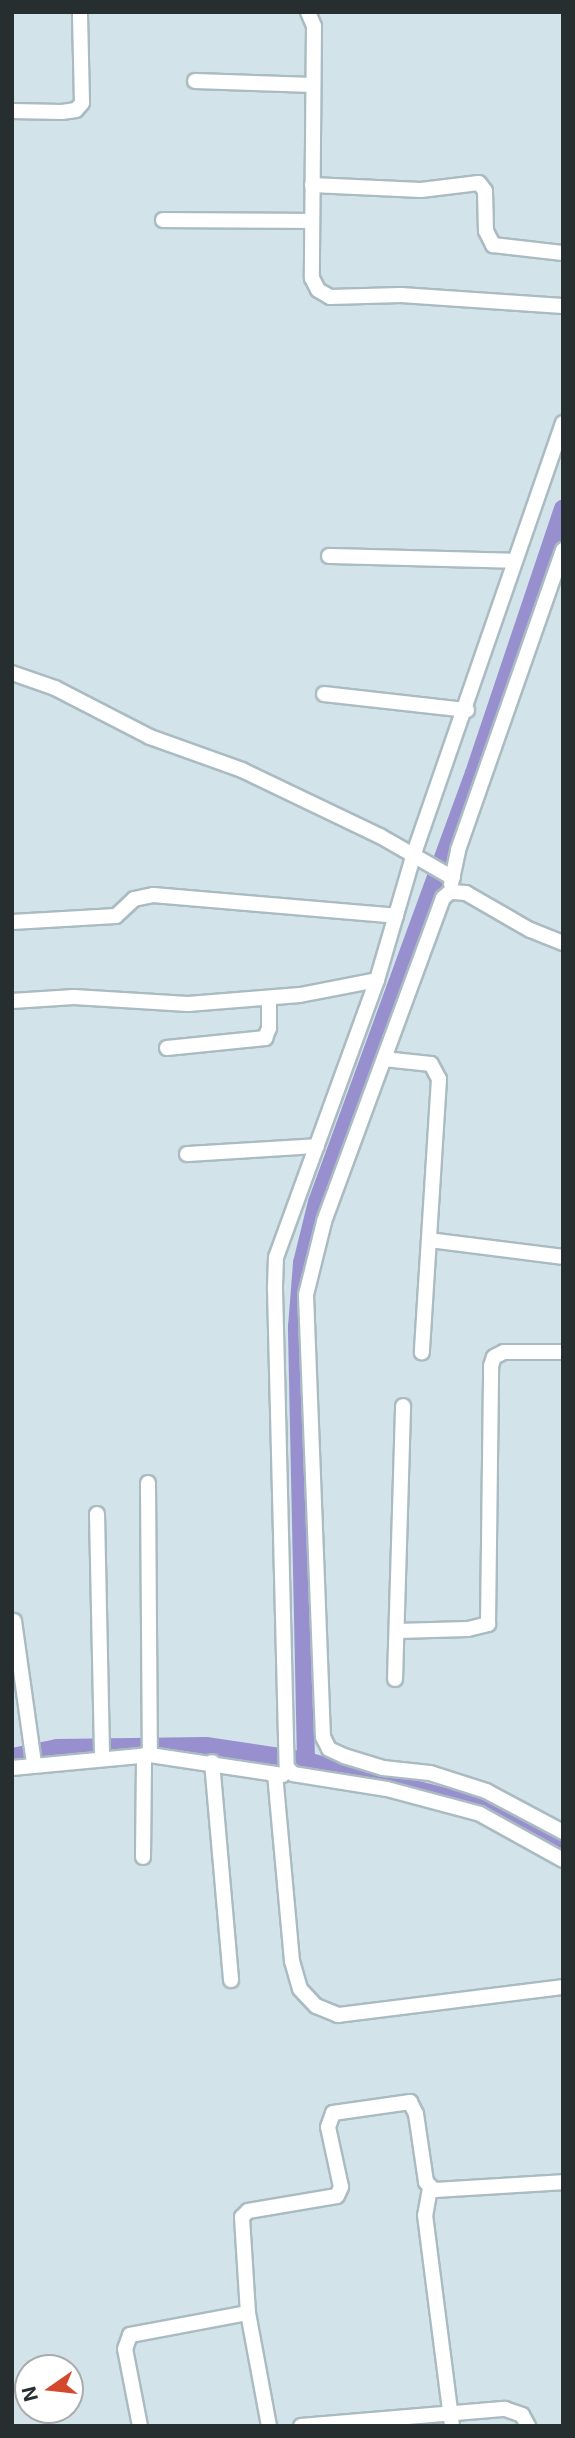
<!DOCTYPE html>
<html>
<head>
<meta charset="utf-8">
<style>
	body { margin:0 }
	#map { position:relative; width:575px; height:2438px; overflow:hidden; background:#d2e3e9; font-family:Inter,sans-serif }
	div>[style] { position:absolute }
	.canal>* { height:18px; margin:-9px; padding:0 9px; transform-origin:9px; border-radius:9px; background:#988fce }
	.roads { filter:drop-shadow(2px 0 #aabbc1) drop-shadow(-2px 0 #aabbc1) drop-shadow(0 2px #aabbc1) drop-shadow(0 -2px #aabbc1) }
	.street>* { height:14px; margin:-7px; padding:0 7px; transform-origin:7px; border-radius:7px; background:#fff }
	span { translate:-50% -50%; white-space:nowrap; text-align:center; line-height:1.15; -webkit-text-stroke:7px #fff; paint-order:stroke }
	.frame { position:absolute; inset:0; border:14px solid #272e30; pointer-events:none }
	.north { position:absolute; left:14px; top:2354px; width:70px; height:70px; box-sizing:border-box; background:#fff; border:2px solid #a9abac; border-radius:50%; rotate:256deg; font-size:19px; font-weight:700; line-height:28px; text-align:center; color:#272e30 }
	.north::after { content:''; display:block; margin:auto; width:24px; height:32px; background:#d4492d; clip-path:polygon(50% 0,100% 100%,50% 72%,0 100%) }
</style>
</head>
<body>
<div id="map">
	<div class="canal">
		<div style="left:12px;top:1757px;width:46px;rotate:-11.3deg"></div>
		<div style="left:57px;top:1748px;width:149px;rotate:-0.8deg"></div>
		<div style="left:206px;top:1746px;width:101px;rotate:8.5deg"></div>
		<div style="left:306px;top:1761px;width:200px;rotate:14.5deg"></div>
		<div style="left:500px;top:1811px;width:73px;rotate:30.4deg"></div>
		<div style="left:306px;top:1761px;width:434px;rotate:-91.2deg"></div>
		<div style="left:297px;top:1327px;width:64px;rotate:-85.5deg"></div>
		<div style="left:302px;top:1263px;width:63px;rotate:-76.2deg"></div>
		<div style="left:317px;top:1202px;width:457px;rotate:-69.9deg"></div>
		<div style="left:474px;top:773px;width:279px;rotate:-71.4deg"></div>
	</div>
	<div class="roads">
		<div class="street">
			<div style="left:308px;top:12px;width:15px;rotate:67deg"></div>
			<div style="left:314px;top:26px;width:252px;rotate:90.5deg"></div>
			<div style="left:312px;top:278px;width:13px;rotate:63deg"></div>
			<div style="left:318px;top:290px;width:14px;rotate:30deg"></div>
			<div style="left:330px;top:297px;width:71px;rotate:-1.6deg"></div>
			<div style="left:401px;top:295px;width:162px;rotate:3.9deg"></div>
			<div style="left:195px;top:81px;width:118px;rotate:1.9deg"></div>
			<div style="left:12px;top:111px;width:50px;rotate:1.1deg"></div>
			<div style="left:62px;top:112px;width:14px;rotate:-8deg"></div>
			<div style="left:76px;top:110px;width:9px;rotate:-49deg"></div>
			<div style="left:82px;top:103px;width:91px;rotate:-91.3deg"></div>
			<div style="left:312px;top:185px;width:109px;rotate:2.6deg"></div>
			<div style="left:421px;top:190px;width:58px;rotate:-6.9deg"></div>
			<div style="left:479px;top:183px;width:10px;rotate:53deg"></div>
			<div style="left:485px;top:191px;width:40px;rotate:88.6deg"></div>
			<div style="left:486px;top:231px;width:16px;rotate:63deg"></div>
			<div style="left:493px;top:245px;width:70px;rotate:6.5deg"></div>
			<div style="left:163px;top:220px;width:149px;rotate:0.4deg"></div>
			<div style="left:563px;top:423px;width:459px;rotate:109.1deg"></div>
			<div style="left:413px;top:857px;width:128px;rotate:106.3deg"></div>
			<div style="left:377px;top:980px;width:295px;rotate:110deg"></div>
			<div style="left:276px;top:1257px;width:32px;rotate:92deg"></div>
			<div style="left:275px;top:1289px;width:478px;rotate:88.6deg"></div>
			<div style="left:287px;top:1767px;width:9px;rotate:49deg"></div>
			<div style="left:293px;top:1774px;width:95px;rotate:9.1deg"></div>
			<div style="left:387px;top:1789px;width:96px;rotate:15deg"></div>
			<div style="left:480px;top:1814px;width:95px;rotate:29deg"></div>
			<div style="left:329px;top:556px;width:186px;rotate:1.5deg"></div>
			<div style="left:12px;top:673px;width:46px;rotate:19.2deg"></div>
			<div style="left:55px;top:688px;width:107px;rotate:27.3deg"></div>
			<div style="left:150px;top:737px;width:98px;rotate:19.7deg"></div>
			<div style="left:242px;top:770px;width:153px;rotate:25.6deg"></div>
			<div style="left:380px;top:836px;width:84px;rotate:29.9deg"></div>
			<div style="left:324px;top:694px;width:144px;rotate:6.4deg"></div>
			<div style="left:451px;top:884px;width:35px;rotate:-78deg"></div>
			<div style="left:458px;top:850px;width:318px;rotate:-70.7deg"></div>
			<div style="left:12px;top:922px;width:104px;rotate:-3.3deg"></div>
			<div style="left:116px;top:916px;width:25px;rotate:-43deg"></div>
			<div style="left:134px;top:899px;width:19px;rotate:-12deg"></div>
			<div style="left:153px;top:895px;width:244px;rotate:4.9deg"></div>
			<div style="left:563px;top:943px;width:35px;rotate:-158deg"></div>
			<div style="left:530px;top:930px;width:74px;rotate:-150deg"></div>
			<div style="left:466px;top:893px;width:16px;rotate:-176deg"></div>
			<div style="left:450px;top:892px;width:9px;rotate:139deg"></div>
			<div style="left:443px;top:898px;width:345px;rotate:110.2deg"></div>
			<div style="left:324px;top:1222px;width:75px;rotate:103.9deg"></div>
			<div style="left:306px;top:1295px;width:442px;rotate:87.8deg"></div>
			<div style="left:323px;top:1737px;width:13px;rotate:63deg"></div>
			<div style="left:329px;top:1749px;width:17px;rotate:25deg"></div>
			<div style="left:344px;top:1756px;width:41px;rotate:17.1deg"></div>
			<div style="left:383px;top:1768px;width:47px;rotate:6.1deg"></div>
			<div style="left:430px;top:1773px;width:59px;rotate:17.8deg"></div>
			<div style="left:486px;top:1791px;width:87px;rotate:28deg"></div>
			<div style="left:12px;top:1001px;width:62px;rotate:-3.7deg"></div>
			<div style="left:74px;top:997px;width:114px;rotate:3.5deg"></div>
			<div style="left:188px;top:1004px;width:112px;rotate:-4.6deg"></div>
			<div style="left:300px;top:995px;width:78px;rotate:-11deg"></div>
			<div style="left:167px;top:1048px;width:99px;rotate:-5.8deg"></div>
			<div style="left:265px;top:1038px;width:11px;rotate:-68deg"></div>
			<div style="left:269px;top:1028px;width:30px;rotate:-90deg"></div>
			<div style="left:384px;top:1059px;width:47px;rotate:6.1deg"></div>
			<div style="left:431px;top:1064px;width:17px;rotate:62deg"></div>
			<div style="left:439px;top:1079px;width:274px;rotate:93.6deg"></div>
			<div style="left:187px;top:1154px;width:130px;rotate:-3.5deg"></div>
			<div style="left:429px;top:1240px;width:135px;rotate:7.2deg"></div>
			<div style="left:148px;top:1483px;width:272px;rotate:89.6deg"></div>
			<div style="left:97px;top:1514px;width:242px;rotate:88.8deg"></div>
			<div style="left:14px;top:1621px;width:144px;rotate:82deg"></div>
			<div style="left:397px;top:1631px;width:71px;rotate:-1.6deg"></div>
			<div style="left:468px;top:1629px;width:21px;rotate:-14deg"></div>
			<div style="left:488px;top:1624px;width:258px;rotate:-89.3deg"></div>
			<div style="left:491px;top:1366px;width:9px;rotate:-72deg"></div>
			<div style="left:494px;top:1357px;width:11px;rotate:-27deg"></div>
			<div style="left:504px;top:1352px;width:59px"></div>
			<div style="left:395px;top:1679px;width:273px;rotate:-88.3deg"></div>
			<div style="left:212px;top:1762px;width:219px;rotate:85deg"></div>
			<div style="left:12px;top:1768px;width:139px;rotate:-5.4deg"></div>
			<div style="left:150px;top:1755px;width:134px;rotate:8.6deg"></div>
			<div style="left:275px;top:1774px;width:188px;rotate:84.8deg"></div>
			<div style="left:292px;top:1961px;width:29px;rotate:74deg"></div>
			<div style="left:300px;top:1989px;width:23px;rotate:47deg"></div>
			<div style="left:316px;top:2006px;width:24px;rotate:22deg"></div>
			<div style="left:338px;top:2015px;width:227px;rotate:-7.1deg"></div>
			<div style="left:143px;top:1857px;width:102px;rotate:-89.4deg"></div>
			<div style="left:430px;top:2188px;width:27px;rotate:100deg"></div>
			<div style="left:425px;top:2215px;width:213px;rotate:82.7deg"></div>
			<div style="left:140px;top:2426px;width:78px;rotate:-101deg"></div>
			<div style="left:125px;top:2349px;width:15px;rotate:-70deg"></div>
			<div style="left:130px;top:2335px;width:120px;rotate:-10.6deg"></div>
			<div style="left:269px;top:2426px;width:115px;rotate:-100.5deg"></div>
			<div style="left:248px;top:2313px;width:96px;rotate:-93.6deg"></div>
			<div style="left:242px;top:2217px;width:8px;rotate:-45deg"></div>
			<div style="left:248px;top:2211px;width:90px;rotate:-9.6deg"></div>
			<div style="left:337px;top:2196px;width:10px;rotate:-66deg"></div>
			<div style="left:341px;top:2187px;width:61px;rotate:-102.2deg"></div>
			<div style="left:328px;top:2127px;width:15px;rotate:-70deg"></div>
			<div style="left:333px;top:2113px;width:78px;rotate:-8.1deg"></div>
			<div style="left:410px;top:2102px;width:13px;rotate:63deg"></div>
			<div style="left:416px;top:2114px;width:69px;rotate:81.6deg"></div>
			<div style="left:426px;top:2182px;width:11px;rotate:45deg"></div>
			<div style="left:434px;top:2190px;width:129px;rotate:-3.5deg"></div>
			<div style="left:301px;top:2426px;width:205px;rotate:-4.8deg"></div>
			<div style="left:505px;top:2409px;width:18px;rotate:19deg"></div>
			<div style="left:522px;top:2415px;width:13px;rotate:61deg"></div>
		</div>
	</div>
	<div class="frame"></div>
	<div class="north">N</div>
</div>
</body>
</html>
